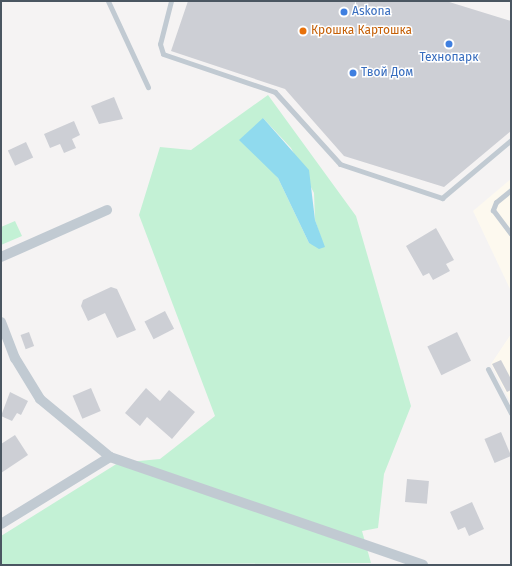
<!DOCTYPE html>
<html>
<head>
<meta charset="utf-8">
<style>
	body { margin:0 }
	#map { position:relative; width:512px; height:566px; overflow:hidden; background:#f5f3f3; font-family:"Fira Sans",sans-serif }
	div>[style] { position:absolute }
	.commercial>* { inset:0; background:#fdf9ef }
	.green>* { inset:0; background:#c3f1d5 }
	.water>* { inset:0; background:#90daee }
	.building>* { inset:0; background:#cdcfd5; transform-origin:0 0 }
	.lane>* { height:5px; margin:-2.5px; padding:0 2.5px; transform-origin:2.5px; border-radius:2.5px; background:#c1cad2 }
	.street>* { height:10px; margin:-5px; padding:0 5px; transform-origin:5px; border-radius:5px; background:#c1cad2 }
	.dots>* { width:11px; height:11px; translate:-50% -50%; box-sizing:border-box; border:2px solid #fff; border-radius:50% }
	span { translate:-50% -50%; white-space:nowrap; text-align:center; line-height:1.15; -webkit-text-stroke:3px #fff; paint-order:stroke }
	.shop-label { font-size:12px; color:#366cbe }
	.left { translate:0 -50%; text-align:left }
	.food-label { font-size:12px; color:#c56008 }
	.frame { position:absolute; inset:0; border:2px solid #4a5661; pointer-events:none }
</style>
</head>
<body>
<div id="map">
	<div class="commercial">
		<div style="clip-path:polygon(511px 179px,511px 291px,473px 211px)"></div>
		<div style="clip-path:polygon(511px 334px,511px 403px,491px 364px)"></div>
	</div>
	<div class="green">
		<div style="clip-path:polygon(evenodd,268px 95px,356px 216px,411px 406px,384px 474px,378px 528px,362px 531px,371px 563px,1px 565px,1px 536px,118px 463px,160px 459px,215px 416px,139px 215px,160px 147px,191px 150px,268px 95px,263px 118px,291px 148px,314px 193px,315px 220px,324px 247px,309px 243px,278px 178px,267px 165px,263px 118px)"></div>
		<div style="clip-path:polygon(15px 221px,22px 236px,1px 245px,1px 227px)"></div>
	</div>
	<div class="water">
		<div style="clip-path:polygon(263px 118px,309px 170px,315px 220px,325px 247px,319px 249px,309px 243px,278px 178px,239px 140px)"></div>
	</div>
	<div class="building">
		<div style="clip-path:polygon(188px 1px,446px 1px,511px 21px,511px 131px,444px 187px,344px 156px,285px 89px,171px 51px)"></div>
		<div style="clip-path:polygon(114px 97px,123px 119px,99px 124px,91px 106px)"></div>
		<div style="clip-path:polygon(74px 121px,80px 135px,72px 139px,76px 148px,64px 153px,60px 144px,50px 148px,44px 134px)"></div>
		<div style="left:26px;top:142px;width:17px;height:20px;rotate:65deg"></div>
		<div style="clip-path:polygon(436px 228px,454px 260px,446px 264px,450px 271px,433px 280px,429px 273px,423px 276px,406px 246px)"></div>
		<div style="clip-path:polygon(111px 287px,117px 289px,136px 330px,117px 338px,105px 313px,88px 321px,81px 306px,83px 300px)"></div>
		<div style="left:165px;top:311px;width:20px;height:23px;rotate:63deg"></div>
		<div style="left:29px;top:332px;width:15px;height:9px;rotate:70deg"></div>
		<div style="left:457px;top:332px;width:32px;height:33px;rotate:64deg"></div>
		<div style="clip-path:polygon(501px 360px,511px 379px,511px 390px,507px 392px,492px 364px)"></div>
		<div style="left:91px;top:388px;width:25px;height:20px;rotate:67deg"></div>
		<div style="clip-path:polygon(146px 388px,160px 401px,169px 390px,195px 412px,172px 439px,147px 417px,140px 426px,125px 413px)"></div>
		<div style="clip-path:polygon(10px 392px,28px 401px,21px 415px,17px 413px,12px 421px,1px 416px)"></div>
		<div style="left:501px;top:432px;width:26px;height:18px;rotate:67deg"></div>
		<div style="clip-path:polygon(15px 435px,28px 455px,1px 473px,1px 444px)"></div>
		<div style="left:407px;top:479px;width:22px;height:23px;rotate:5deg"></div>
		<div style="clip-path:polygon(472px 502px,484px 529px,469px 536px,465px 527px,458px 530px,450px 512px)"></div>
	</div>
	<div class="lane">
		<div style="left:108px;top:1px;width:95px;rotate:65.1deg"></div>
		<div style="left:171px;top:1px;width:44px;rotate:104.3deg"></div>
		<div style="left:160px;top:44px;width:10px;rotate:73deg"></div>
		<div style="left:163px;top:54px;width:118px;rotate:18.7deg"></div>
		<div style="left:275px;top:92px;width:97px;rotate:47.9deg"></div>
		<div style="left:340px;top:164px;width:108px;rotate:18.4deg"></div>
		<div style="left:442px;top:198px;width:90px;rotate:-40deg"></div>
		<div style="left:511px;top:190px;width:19px;rotate:141deg"></div>
		<div style="left:496px;top:202px;width:9px;rotate:111deg"></div>
		<div style="left:493px;top:210px;width:30px;rotate:53deg"></div>
		<div style="left:488px;top:369px;width:50px;rotate:62.4deg"></div>
	</div>
	<div class="street">
		<div style="left:1px;top:257px;width:116px;rotate:-23.9deg"></div>
		<div style="left:1px;top:322px;width:39px;rotate:69deg"></div>
		<div style="left:15px;top:358px;width:48px;rotate:58.6deg"></div>
		<div style="left:40px;top:399px;width:91px;rotate:39.6deg"></div>
		<div style="left:110px;top:457px;width:331px;rotate:19deg"></div>
		<div style="left:1px;top:524px;width:128px;rotate:-31.6deg"></div>
	</div>
	<div class="dots">
		<div style="left:344px;top:12px;background:#3f7fe0"></div>
		<div style="left:303px;top:31px;background:#e8710a"></div>
		<div style="left:449px;top:44px;background:#3f7fe0"></div>
		<div style="left:353px;top:73px;background:#3f7fe0"></div>
	</div>
	<div class="shop-label">
		<span class="left" style="left:352px;top:12px">Askona</span>
		<span style="left:449px;top:58px">Технопарк</span>
		<span class="left" style="left:361px;top:73px">Твой Дом</span>
	</div>
	<div class="food-label">
		<span class="left" style="left:311px;top:31px">Крошка Картошка</span>
	</div>
	<div class="frame"></div>
</div>
</body>
</html>
